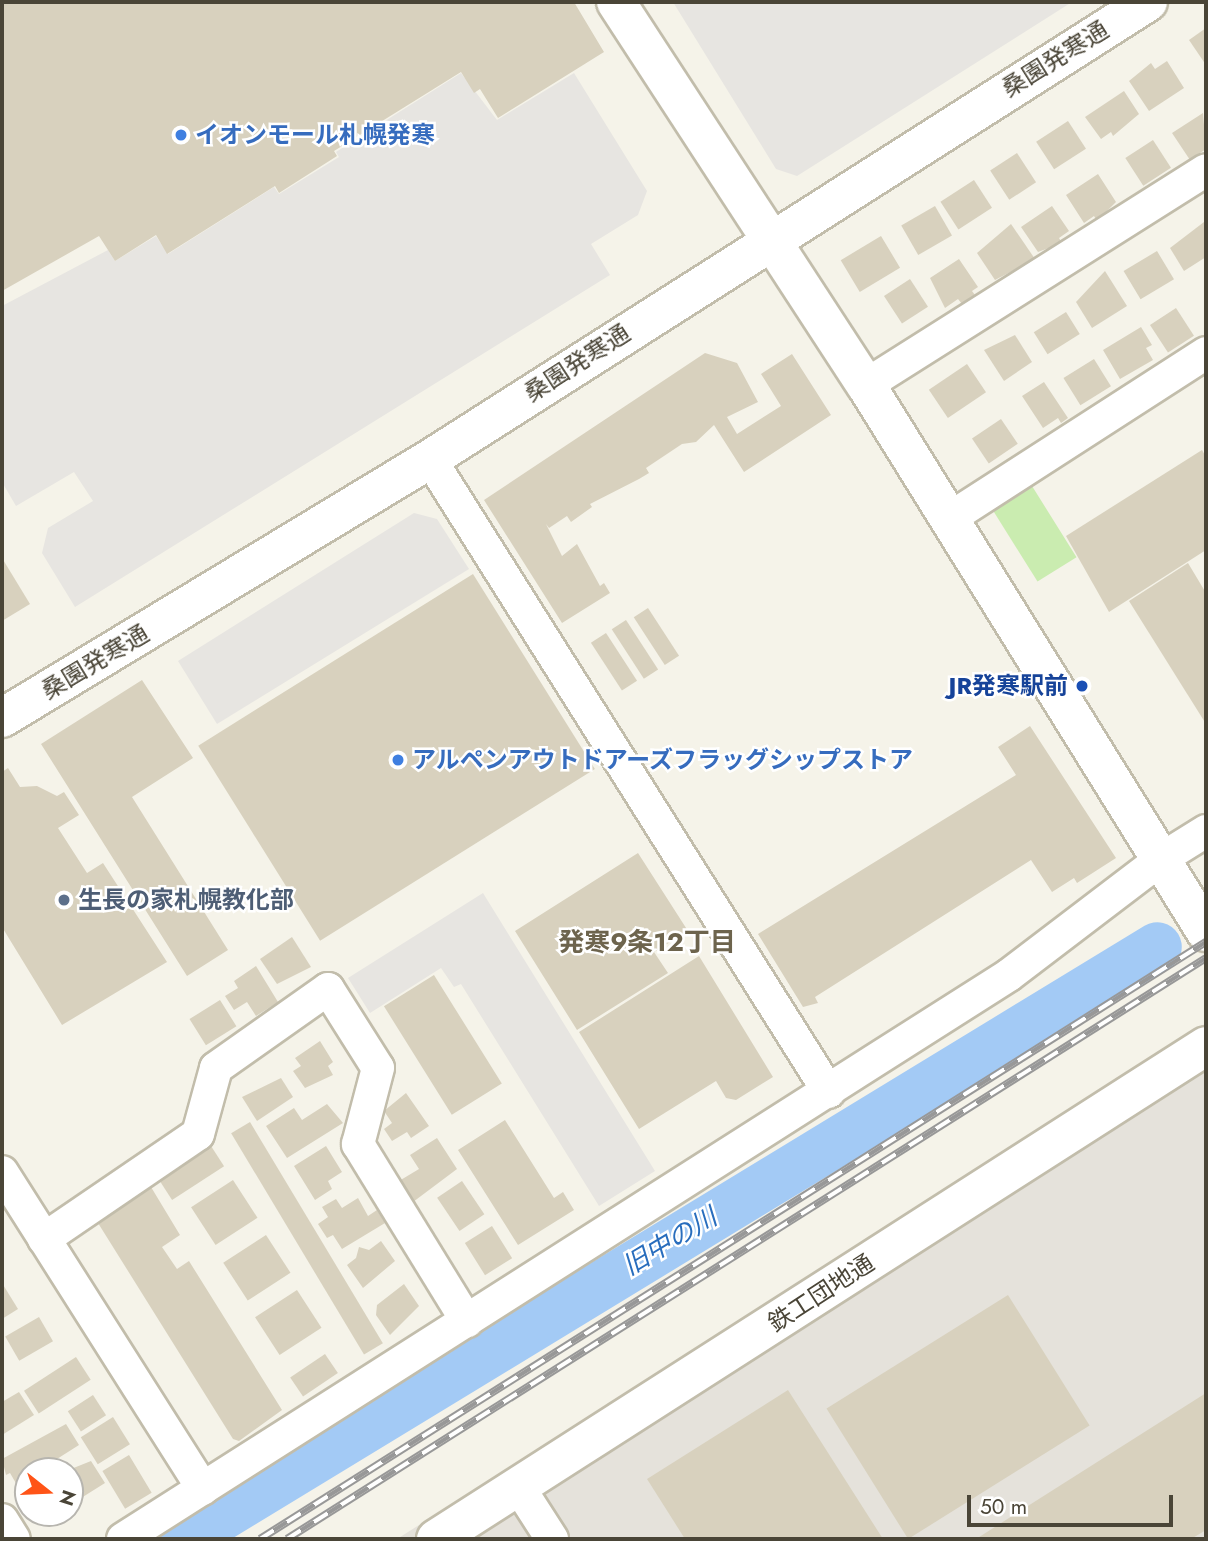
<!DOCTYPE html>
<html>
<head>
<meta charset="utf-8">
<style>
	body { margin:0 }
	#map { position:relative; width:1208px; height:1541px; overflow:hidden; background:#f5f3e9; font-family:Jost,"Noto Sans JP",sans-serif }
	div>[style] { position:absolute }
	.industrial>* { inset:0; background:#e5e2db }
	.green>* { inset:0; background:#caecb0; transform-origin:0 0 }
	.parking>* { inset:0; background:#e7e5e1 }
	.river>* { height:49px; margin:-24.5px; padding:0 24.5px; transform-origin:24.5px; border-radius:24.5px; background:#a3caf5 }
	.building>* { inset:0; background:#d8d1be; transform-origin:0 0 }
	.roads { filter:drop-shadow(2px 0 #c2bdab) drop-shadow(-2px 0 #c2bdab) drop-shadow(0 2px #c2bdab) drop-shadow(0 -2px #c2bdab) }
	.minor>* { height:32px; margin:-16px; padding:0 16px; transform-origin:16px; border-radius:16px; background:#fff }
	.tertiary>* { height:38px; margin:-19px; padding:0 19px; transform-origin:19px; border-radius:19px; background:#fff }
	.rail>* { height:8px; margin-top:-4px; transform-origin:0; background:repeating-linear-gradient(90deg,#fff 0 16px,#989898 0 32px); box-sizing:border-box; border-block:2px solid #989898 }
	.dots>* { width:19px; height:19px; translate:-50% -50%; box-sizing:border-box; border:4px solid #fff; border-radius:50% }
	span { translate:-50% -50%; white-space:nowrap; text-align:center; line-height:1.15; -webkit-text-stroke:5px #fff; paint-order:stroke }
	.street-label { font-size:24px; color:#4a4537 }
	.shop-label { font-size:24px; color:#366cbe; font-weight:700 }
	.left { translate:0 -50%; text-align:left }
	.transit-label { font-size:24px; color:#164399; font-weight:700 }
	.right { translate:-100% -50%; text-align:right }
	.service-label { font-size:24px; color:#4e5e75; font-weight:700 }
	.neighbourhood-label { font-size:26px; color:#6d644d; font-weight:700 }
	.water-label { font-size:26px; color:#286dbd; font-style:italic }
	.frame { position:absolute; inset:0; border:4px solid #4a4537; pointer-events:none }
	.north { position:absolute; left:14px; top:1457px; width:70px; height:70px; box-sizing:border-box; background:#fff; border:2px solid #b7b5af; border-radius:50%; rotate:108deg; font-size:19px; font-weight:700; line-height:28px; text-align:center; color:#4a4537 }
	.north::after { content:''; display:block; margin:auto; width:24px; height:32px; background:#ff5417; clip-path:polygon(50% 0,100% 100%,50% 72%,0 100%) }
	.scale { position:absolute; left:967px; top:1495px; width:206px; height:32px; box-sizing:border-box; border:4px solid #4a4537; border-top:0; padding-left:9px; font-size:21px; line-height:24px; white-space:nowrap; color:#4a4537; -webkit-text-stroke:5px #fff; paint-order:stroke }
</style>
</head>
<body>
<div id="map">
	<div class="industrial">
		<div style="clip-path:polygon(1206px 1023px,1206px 1539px,397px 1539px,1008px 1151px)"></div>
	</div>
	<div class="green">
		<div style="left:1032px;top:486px;width:84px;height:46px;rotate:58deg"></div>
	</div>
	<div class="parking">
		<div style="clip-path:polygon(673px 2px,1072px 2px,797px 176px,776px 169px)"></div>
		<div style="clip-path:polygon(461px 73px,497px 120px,574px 73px,647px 191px,638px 215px,591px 244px,610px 275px,75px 607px,42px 553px,48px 528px,93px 501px,74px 472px,16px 506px,2px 482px,2px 306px,108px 250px,115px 261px,156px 236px,168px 254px,274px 187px,279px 194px,339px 157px,336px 152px)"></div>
		<div style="clip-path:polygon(414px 513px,437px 519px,469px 569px,217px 724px,178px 661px)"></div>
		<div style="clip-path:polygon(483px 893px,655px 1171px,599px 1206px,461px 984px,454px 987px,441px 968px,370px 1013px,348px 978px)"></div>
	</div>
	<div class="river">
		<div style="left:183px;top:1539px;width:1140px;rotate:-31.33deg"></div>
	</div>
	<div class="building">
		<div style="clip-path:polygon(2px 2px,574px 2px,604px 52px,498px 118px,480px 89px,474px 93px,461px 72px,334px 151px,337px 156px,279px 193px,275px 186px,167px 254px,156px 235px,115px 261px,99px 236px,2px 291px)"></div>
		<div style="clip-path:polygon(1206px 28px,1206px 65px,1189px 40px)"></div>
		<div style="clip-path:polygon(1167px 61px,1184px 88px,1149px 111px,1129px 81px,1151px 63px,1155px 69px)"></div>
		<div style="clip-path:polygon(1124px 91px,1139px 114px,1113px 136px,1111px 132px,1101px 139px,1085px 117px)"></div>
		<div style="clip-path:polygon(1203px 113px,1206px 149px,1190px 160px,1172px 133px)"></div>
		<div style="left:1068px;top:121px;width:33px;height:38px;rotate:57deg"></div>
		<div style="left:1153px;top:140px;width:33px;height:33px;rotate:57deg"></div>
		<div style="left:1017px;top:153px;width:35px;height:32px;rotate:57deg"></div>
		<div style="clip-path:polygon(1098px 174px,1116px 202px,1097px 221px,1094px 216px,1084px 223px,1066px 195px)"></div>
		<div style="left:974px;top:180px;width:33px;height:40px;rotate:57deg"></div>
		<div style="left:935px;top:206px;width:34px;height:39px;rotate:60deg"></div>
		<div style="clip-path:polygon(1052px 206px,1069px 231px,1059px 238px,1062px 243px,1038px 252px,1021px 227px)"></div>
		<div style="clip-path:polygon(1204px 222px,1206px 257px,1184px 271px,1170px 248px)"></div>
		<div style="clip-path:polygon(1011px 224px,1035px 259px,995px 280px,977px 253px)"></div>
		<div style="left:881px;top:236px;width:37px;height:47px;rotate:59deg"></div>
		<div style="left:1157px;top:251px;width:33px;height:39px;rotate:59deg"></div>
		<div style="clip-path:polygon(959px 259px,978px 287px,972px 291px,975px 295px,962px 304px,958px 299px,945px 308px,930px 278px)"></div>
		<div style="clip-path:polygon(1105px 271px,1127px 306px,1092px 328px,1076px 302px)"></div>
		<div style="left:910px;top:279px;width:33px;height:31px;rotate:57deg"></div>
		<div style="left:1176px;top:308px;width:33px;height:31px;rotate:57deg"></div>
		<div style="left:1066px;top:312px;width:26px;height:38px;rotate:58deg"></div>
		<div style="clip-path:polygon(1141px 327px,1152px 345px,1146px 348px,1153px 360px,1120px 379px,1103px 350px)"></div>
		<div style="clip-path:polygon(1015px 335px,1032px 362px,1004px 381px,984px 350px)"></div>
		<div style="clip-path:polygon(705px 353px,737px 363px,758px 402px,727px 417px,737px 434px,781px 406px,761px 374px,792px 354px,831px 415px,744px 472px,714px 425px,696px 442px,682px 444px,646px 468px,649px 473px,639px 479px,590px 504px,592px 507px,571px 522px,567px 516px,549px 528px,546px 524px,562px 556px,577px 544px,600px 586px,604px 583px,610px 593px,562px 623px,484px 500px)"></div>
		<div style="left:1094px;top:359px;width:32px;height:36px;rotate:58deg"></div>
		<div style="left:967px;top:364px;width:34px;height:46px;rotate:56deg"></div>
		<div style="clip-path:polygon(1044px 382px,1068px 418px,1061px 423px,1058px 418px,1043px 428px,1022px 396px)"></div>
		<div style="left:1001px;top:419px;width:30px;height:35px;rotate:56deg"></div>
		<div style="clip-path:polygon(1202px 450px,1206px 457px,1206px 550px,1109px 612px,1066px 536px)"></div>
		<div style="clip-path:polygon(2px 558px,30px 604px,2px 621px)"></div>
		<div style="clip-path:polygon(1188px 563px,1206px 593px,1206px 724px,1129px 601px)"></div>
		<div style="left:473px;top:574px;width:230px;height:324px;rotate:58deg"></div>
		<div style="left:648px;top:608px;width:57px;height:17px;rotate:57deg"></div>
		<div style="left:626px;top:620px;width:59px;height:17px;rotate:57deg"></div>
		<div style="left:606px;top:633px;width:57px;height:18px;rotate:57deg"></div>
		<div style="clip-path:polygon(142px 680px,193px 758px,132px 797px,228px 950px,187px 976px,41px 744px)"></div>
		<div style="clip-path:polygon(1030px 726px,1116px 858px,1077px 883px,1074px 878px,1052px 892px,1031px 860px,815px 997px,818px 1003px,803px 1007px,758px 934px,1016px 775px,998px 747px)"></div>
		<div style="clip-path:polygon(8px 768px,20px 787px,37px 786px,57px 796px,64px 792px,79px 815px,58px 828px,87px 873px,103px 863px,167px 962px,62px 1025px,2px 927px,2px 772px)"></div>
		<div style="clip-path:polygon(638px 853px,688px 931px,654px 952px,668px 973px,577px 1030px,515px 931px)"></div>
		<div style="clip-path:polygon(292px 937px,311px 967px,277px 984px,260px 959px)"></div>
		<div style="clip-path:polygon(699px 956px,773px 1077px,736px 1100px,726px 1098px,716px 1081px,639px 1129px,579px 1032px)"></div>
		<div style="clip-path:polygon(256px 966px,278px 1002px,256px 1016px,247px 1002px,234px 1010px,225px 996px,238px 988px,234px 981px)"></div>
		<div style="left:434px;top:975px;width:128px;height:59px;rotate:58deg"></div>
		<div style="left:220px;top:1000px;width:31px;height:36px;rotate:58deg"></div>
		<div style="clip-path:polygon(320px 1041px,333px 1062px,328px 1066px,333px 1075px,305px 1088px,293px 1071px,301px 1066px,295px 1058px)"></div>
		<div style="clip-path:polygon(281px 1078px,293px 1097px,257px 1121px,242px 1097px)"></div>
		<div style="clip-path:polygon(406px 1093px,429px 1126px,411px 1138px,407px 1132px,392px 1141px,384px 1129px,392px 1123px,384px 1111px)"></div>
		<div style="clip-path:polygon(327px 1104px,343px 1123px,287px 1158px,266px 1126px,294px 1108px,302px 1120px)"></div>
		<div style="clip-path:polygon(505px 1120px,554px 1198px,563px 1192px,574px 1210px,518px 1245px,458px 1150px)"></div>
		<div style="left:250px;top:1122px;width:258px;height:22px;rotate:59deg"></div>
		<div style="clip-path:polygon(437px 1138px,457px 1169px,413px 1202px,399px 1181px,419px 1169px,410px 1155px)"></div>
		<div style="left:211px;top:1146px;width:24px;height:62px;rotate:57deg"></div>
		<div style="clip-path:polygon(326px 1146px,342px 1172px,328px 1181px,332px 1189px,315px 1200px,294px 1166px)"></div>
		<div style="left:233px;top:1180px;width:45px;height:50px;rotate:57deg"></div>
		<div style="left:462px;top:1181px;width:40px;height:30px;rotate:56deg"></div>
		<div style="clip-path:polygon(151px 1187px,180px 1235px,162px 1247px,177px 1269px,189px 1261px,282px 1410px,239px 1441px,233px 1439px,98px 1223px,103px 1215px)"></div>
		<div style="clip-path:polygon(358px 1198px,368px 1216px,377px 1210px,385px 1223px,342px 1249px,333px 1235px,327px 1238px,318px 1224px,328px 1217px,322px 1207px,336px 1199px,342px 1208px)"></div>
		<div style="left:492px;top:1226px;width:38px;height:32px;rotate:58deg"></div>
		<div style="left:266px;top:1235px;width:45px;height:51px;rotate:57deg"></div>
		<div style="clip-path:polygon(381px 1241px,395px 1261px,363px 1288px,347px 1265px,356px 1258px,359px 1247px,369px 1250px)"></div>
		<div style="clip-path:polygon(2px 1283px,18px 1309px,2px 1319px)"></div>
		<div style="clip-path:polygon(404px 1284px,419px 1306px,390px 1335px,376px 1315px,377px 1305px)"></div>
		<div style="left:297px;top:1290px;width:45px;height:50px;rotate:57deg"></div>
		<div style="left:1008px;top:1295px;width:154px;height:214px;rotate:58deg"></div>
		<div style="left:39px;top:1317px;width:28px;height:39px;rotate:60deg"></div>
		<div style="left:325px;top:1354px;width:23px;height:42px;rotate:56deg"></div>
		<div style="left:76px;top:1357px;width:27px;height:62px;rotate:57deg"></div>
		<div style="clip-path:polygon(788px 1390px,883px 1539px,685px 1539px,647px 1479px)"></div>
		<div style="clip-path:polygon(19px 1392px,34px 1415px,2px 1435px,2px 1402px)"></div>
		<div style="clip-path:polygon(1206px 1393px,1206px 1530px,1191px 1539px,976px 1539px)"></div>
		<div style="left:93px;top:1395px;width:24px;height:30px;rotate:57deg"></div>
		<div style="left:113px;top:1417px;width:32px;height:38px;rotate:58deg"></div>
		<div style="clip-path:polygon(66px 1424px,79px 1445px,38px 1471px,28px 1471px,28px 1478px,17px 1485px,10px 1473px,6px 1475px,2px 1459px)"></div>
		<div style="left:129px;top:1455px;width:44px;height:31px;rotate:59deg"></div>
		<div style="clip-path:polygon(91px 1461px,105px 1483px,70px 1505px,70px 1471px,66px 1471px)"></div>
		<div style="clip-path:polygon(36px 1513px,57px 1513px,42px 1522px)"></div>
	</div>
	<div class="roads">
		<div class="minor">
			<div style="left:866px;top:385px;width:402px;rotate:-32.3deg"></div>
			<div style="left:430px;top:459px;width:748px;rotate:57.78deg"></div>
			<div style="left:947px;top:520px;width:308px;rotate:-32.8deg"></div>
			<div style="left:2px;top:1172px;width:375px;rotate:57.6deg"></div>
			<div style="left:44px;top:1239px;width:186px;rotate:-34.3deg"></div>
			<div style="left:198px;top:1134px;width:68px;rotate:-74.7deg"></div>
			<div style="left:216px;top:1068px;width:137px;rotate:-35.2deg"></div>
			<div style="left:328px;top:989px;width:93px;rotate:57.7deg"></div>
			<div style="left:378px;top:1068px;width:79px;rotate:104.7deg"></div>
			<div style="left:358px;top:1144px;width:208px;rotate:58.4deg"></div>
			<div style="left:518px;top:1486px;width:63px;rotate:57.3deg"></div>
			<div style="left:2px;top:1520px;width:22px;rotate:58deg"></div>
			<div style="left:123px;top:1539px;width:1050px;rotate:-32.48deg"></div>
			<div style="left:1009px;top:975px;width:191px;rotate:-37.3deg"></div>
			<div style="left:1161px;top:859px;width:53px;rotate:-31.9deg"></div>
		</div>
		<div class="tertiary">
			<div style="left:616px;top:2px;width:457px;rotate:56.9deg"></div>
			<div style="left:866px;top:385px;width:644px;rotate:58.14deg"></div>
			<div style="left:2px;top:718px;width:500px;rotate:-31.18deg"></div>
			<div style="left:430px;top:459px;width:851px;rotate:-32.48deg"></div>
			<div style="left:436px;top:1539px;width:914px;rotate:-32.63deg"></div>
		</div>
	</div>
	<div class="rail">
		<div style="left:260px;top:1539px;width:1119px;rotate:-32.26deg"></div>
		<div style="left:287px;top:1539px;width:1087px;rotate:-32.3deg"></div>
	</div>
	<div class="dots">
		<div style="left:181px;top:135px;background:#3f7fe0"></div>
		<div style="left:1082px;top:686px;background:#1a4fb4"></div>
		<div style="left:398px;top:760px;background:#3f7fe0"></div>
		<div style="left:64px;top:900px;background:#5c6f8a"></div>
	</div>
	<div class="street-label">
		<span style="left:1055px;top:59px;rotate:-32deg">桑園発寒通</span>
		<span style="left:577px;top:363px;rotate:-33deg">桑園発寒通</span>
		<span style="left:95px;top:662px;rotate:-31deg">桑園発寒通</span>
		<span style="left:821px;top:1293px;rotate:-33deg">鉄工団地通</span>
	</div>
	<div class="shop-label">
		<span class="left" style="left:195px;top:135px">イオンモール札幌発寒</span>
		<span class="left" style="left:412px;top:760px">アルペンアウトドアーズフラッグシップストア</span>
	</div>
	<div class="transit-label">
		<span class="right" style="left:1068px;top:686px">JR発寒駅前</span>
	</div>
	<div class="service-label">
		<span class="left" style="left:78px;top:900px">生長の家札幌教化部</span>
	</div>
	<div class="neighbourhood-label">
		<span style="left:647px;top:943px">発寒9条12丁目</span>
	</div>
	<div class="water-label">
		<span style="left:670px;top:1242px;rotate:-31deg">旧中の川</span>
	</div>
	<div class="frame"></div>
	<div class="north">N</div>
	<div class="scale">50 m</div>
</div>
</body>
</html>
